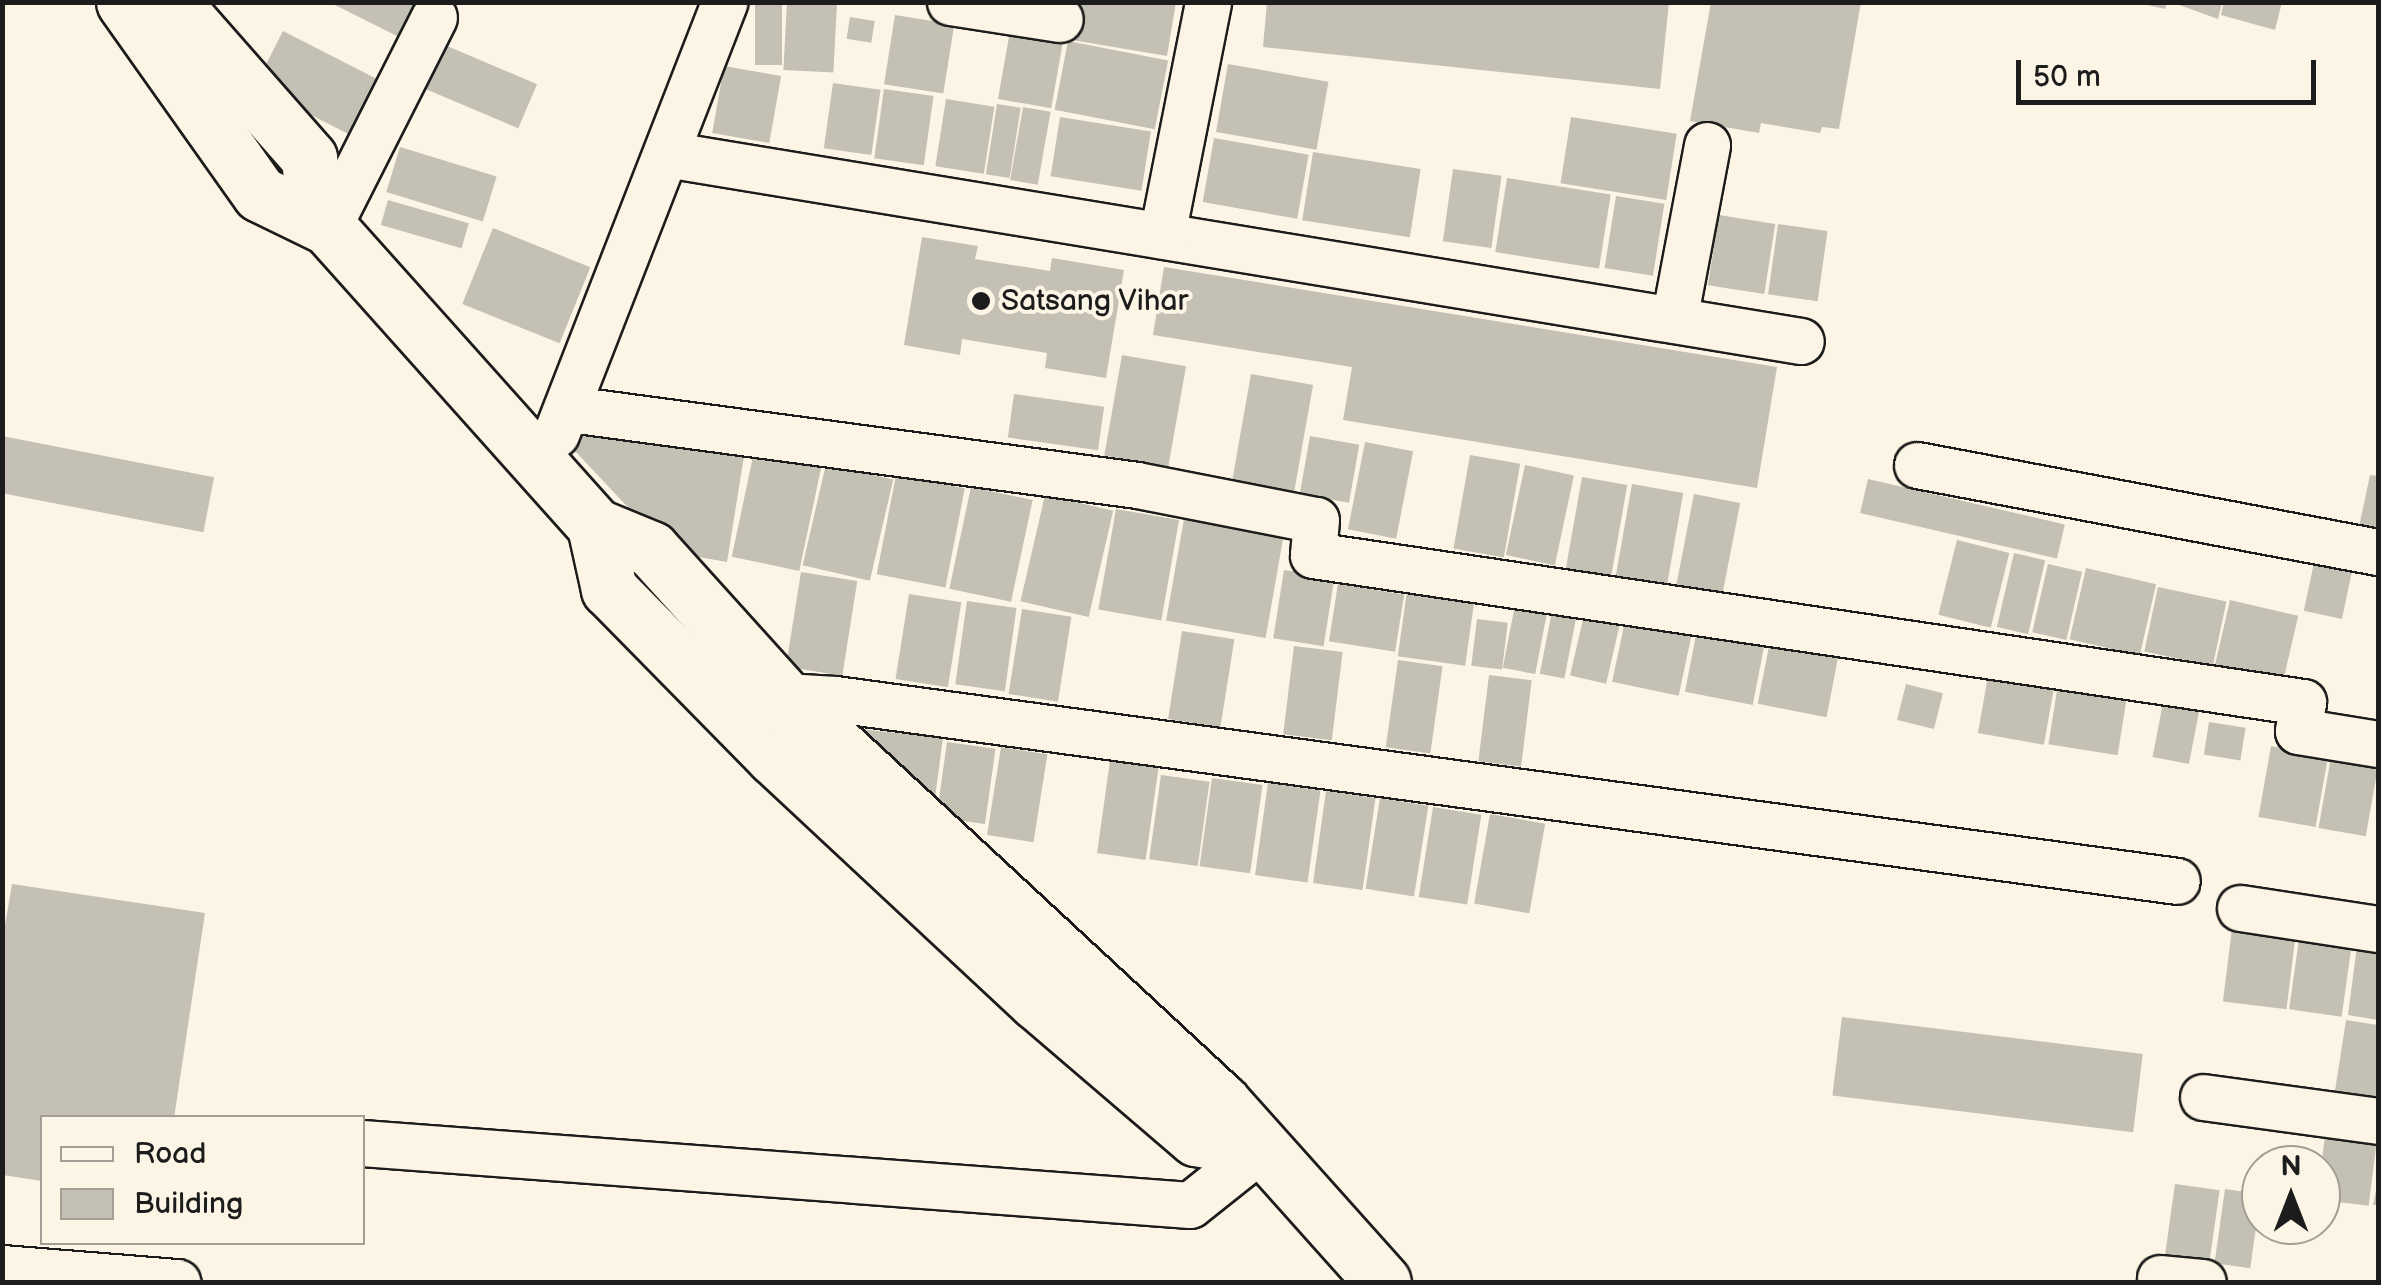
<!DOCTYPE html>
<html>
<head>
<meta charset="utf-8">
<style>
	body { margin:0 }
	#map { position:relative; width:2381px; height:1285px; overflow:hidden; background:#fcf5e5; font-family:"Balsamiq Sans",sans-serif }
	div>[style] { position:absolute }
	.building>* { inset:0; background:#c4c0b3; transform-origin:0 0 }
	.roads { filter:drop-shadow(2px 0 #1c1c1c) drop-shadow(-2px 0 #1c1c1c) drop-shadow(0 2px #1c1c1c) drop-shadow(0 -2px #1c1c1c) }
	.minor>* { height:45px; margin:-22.5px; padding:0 22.5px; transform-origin:22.5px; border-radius:22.5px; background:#fcf5e5 }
	.secondary>* { height:55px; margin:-27.5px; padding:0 27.5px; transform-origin:27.5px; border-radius:27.5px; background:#fcf5e5 }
	.dots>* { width:28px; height:28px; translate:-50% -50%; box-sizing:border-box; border:5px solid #fcf5e5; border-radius:50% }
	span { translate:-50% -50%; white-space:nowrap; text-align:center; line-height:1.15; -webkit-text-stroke:8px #fcf5e5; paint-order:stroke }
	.poi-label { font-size:30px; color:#1c1c1c }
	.left { translate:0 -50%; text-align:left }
	.frame { position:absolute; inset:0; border:5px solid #1c1c1c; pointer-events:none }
	.legend { position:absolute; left:40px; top:1115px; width:325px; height:130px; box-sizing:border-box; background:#fcf5e5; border:2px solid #a29e95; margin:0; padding:12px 18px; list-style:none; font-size:30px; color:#1c1c1c }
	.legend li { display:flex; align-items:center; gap:20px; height:50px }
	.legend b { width:50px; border:2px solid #a29e95 }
	.north { position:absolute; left:2241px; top:1145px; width:100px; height:100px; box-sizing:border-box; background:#fcf5e5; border:2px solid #a29e95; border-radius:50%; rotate:0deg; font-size:28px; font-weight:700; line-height:40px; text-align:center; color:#1c1c1c }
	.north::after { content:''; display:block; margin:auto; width:35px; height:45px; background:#1c1c1c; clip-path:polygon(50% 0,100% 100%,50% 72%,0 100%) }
	.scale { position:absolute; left:2016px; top:60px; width:300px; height:45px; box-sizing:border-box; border:5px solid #1c1c1c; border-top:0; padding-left:12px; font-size:30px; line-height:35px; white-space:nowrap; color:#1c1c1c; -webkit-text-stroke:8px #fcf5e5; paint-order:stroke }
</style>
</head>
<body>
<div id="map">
	<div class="building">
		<div style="clip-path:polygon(329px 2px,429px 2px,409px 42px)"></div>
		<div style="left:755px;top:2px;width:27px;height:63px"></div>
		<div style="left:787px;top:2px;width:50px;height:68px;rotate:3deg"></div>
		<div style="clip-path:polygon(1072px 2px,1176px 2px,1167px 56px,1066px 39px)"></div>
		<div style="clip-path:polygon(1267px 2px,1669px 2px,1660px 89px,1263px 47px)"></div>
		<div style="clip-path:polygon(1711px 2px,1861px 2px,1839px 129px,1822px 127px,1820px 133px,1761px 123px,1759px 133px,1690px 121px)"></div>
		<div style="clip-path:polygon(2134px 2px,2167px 2px,2165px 9px)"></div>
		<div style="clip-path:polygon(2171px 2px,2222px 2px,2218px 19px)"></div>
		<div style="clip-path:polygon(2224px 2px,2282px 2px,2275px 30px,2221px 15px)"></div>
		<div style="left:895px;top:15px;width:60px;height:70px;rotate:9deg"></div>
		<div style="left:850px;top:17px;width:25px;height:22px;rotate:9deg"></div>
		<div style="left:283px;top:31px;width:111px;height:62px;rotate:27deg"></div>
		<div style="left:1010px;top:31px;width:54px;height:69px;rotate:10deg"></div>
		<div style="left:433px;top:40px;width:113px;height:48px;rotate:23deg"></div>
		<div style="left:1068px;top:41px;width:102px;height:70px;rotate:11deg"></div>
		<div style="left:1228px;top:64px;width:102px;height:69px;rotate:10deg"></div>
		<div style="left:724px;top:66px;width:58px;height:68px;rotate:10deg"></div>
		<div style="left:833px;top:83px;width:48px;height:66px;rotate:8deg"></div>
		<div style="left:884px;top:89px;width:50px;height:70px;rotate:8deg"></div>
		<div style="left:946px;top:99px;width:49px;height:68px;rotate:9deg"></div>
		<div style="left:997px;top:104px;width:24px;height:71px;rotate:9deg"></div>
		<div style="left:1023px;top:107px;width:28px;height:74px;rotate:10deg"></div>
		<div style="left:1060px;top:117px;width:92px;height:60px;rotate:9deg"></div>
		<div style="left:1571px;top:117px;width:107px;height:67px;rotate:9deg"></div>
		<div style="left:1214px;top:138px;width:96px;height:65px;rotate:10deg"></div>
		<div style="left:400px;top:147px;width:101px;height:47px;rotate:17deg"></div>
		<div style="left:1313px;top:152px;width:109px;height:69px;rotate:9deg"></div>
		<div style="left:1453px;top:169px;width:49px;height:73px;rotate:8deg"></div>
		<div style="left:1507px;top:178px;width:105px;height:75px;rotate:9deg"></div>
		<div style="left:1616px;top:196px;width:49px;height:73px;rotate:9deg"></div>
		<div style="left:388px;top:200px;width:84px;height:26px;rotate:16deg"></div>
		<div style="left:1719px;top:215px;width:57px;height:71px;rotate:9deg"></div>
		<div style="left:1778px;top:224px;width:50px;height:71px;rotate:8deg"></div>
		<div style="left:493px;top:228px;width:105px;height:82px;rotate:22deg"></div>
		<div style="clip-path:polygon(922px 237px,978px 246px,975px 259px,1050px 271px,1052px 258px,1124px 270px,1106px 378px,1045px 368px,1047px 353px,962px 339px,960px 355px,904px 345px)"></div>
		<div style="clip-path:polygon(1164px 267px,1777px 367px,1757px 488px,1343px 420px,1352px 367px,1153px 335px)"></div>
		<div style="left:1122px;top:355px;width:65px;height:102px;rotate:10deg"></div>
		<div style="left:1251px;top:374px;width:63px;height:109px;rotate:10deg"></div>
		<div style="left:1014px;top:394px;width:91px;height:44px;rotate:8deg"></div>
		<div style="clip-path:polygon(585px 430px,744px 456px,727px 562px,670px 552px,575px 451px)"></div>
		<div style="left:2px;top:436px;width:216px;height:56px;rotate:11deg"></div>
		<div style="left:1310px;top:436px;width:50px;height:59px;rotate:10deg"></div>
		<div style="left:1365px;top:442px;width:49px;height:89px;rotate:11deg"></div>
		<div style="left:754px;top:452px;width:69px;height:107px;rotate:12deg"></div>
		<div style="left:1470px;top:455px;width:51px;height:95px;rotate:10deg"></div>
		<div style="left:826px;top:464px;width:69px;height:104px;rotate:13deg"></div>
		<div style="left:1525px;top:465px;width:50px;height:92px;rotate:12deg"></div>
		<div style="left:896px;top:475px;width:70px;height:101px;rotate:11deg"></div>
		<div style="clip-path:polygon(2370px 475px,2378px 476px,2378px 531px,2359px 527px)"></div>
		<div style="left:1582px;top:477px;width:46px;height:93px;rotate:10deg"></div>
		<div style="left:1868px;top:479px;width:202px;height:35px;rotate:13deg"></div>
		<div style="left:1632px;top:484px;width:52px;height:98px;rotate:10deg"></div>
		<div style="left:971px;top:487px;width:63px;height:104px;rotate:12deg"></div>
		<div style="left:1694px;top:494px;width:47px;height:95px;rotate:11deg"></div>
		<div style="left:1045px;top:495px;width:70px;height:109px;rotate:13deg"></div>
		<div style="left:1116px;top:509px;width:64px;height:102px;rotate:10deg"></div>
		<div style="left:1184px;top:519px;width:101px;height:103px;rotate:10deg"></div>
		<div style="left:1957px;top:540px;width:54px;height:77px;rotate:14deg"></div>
		<div style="left:2014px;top:553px;width:32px;height:76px;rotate:13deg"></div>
		<div style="left:2315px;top:558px;width:39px;height:54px;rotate:12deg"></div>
		<div style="left:2048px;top:564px;width:35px;height:70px;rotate:13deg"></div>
		<div style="left:2086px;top:568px;width:72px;height:73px;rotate:13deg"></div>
		<div style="left:1284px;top:570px;width:51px;height:69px;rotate:9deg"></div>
		<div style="left:801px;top:572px;width:57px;height:96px;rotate:9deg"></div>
		<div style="left:1338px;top:584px;width:67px;height:58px;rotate:9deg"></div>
		<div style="left:2158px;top:587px;width:70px;height:66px;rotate:12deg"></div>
		<div style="left:1407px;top:591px;width:68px;height:66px;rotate:8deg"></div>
		<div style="left:909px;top:594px;width:53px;height:86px;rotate:9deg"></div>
		<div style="left:2230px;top:600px;width:70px;height:68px;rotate:13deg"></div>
		<div style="left:967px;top:601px;width:50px;height:84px;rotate:8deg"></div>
		<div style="left:1515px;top:605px;width:33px;height:64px;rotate:11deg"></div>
		<div style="left:1022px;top:609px;width:50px;height:86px;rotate:9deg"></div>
		<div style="left:1552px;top:611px;width:25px;height:64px;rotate:11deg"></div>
		<div style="left:1584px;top:615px;width:37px;height:62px;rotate:13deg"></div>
		<div style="left:1477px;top:619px;width:31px;height:47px;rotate:7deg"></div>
		<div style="left:1625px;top:621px;width:68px;height:62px;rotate:12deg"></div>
		<div style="left:1697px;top:630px;width:69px;height:63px;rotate:11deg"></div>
		<div style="left:1182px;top:631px;width:53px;height:89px;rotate:9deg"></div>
		<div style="left:1770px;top:641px;width:70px;height:64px;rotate:11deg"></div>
		<div style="left:1294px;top:646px;width:49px;height:89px;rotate:7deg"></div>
		<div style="left:1398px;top:660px;width:45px;height:88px;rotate:8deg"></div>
		<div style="left:1489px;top:675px;width:43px;height:87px;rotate:7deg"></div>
		<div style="left:1988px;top:676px;width:67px;height:58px;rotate:10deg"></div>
		<div style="left:1906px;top:684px;width:38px;height:37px;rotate:14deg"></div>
		<div style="left:2058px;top:684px;width:70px;height:61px;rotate:9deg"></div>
		<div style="left:2164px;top:698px;width:37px;height:60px;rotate:11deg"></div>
		<div style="left:2209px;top:722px;width:37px;height:33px;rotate:9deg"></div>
		<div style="clip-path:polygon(841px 727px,943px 738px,932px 820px)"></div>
		<div style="left:947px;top:742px;width:49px;height:76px;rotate:8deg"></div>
		<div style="left:2271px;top:746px;width:58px;height:72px;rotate:10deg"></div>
		<div style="left:1001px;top:747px;width:47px;height:89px;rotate:9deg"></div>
		<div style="left:2331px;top:757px;width:48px;height:72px;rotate:10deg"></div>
		<div style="left:1110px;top:761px;width:49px;height:93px;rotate:8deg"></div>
		<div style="left:1161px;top:775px;width:49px;height:85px;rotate:8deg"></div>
		<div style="left:1212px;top:778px;width:51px;height:89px;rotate:8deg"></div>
		<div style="left:1268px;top:783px;width:53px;height:93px;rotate:8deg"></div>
		<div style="left:1326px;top:791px;width:50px;height:93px;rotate:8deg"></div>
		<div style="left:1380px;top:798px;width:49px;height:92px;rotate:9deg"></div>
		<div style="left:1433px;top:807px;width:49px;height:91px;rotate:9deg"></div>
		<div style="left:1490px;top:814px;width:56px;height:91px;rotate:10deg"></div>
		<div style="clip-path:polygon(12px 884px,205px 913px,174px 1118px,42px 1118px,42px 1181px,2px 1175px,2px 943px)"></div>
		<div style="left:2232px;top:928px;width:64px;height:74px;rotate:7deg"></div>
		<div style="left:2299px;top:939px;width:53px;height:71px;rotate:8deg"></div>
		<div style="clip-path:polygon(2357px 946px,2378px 949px,2378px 1020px,2348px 1015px)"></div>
		<div style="left:1842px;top:1017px;width:303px;height:79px;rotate:7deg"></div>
		<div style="clip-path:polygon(2346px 1020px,2378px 1025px,2378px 1098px,2335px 1091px)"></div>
		<div style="left:2326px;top:1127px;width:52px;height:73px;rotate:7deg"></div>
		<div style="clip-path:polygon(2378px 1181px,2378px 1205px,2373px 1205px)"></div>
		<div style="left:2175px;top:1184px;width:45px;height:72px;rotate:8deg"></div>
		<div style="left:2225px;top:1189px;width:36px;height:75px;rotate:8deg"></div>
	</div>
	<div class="roads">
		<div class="minor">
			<div style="left:950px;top:2px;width:111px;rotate:8.8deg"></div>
			<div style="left:666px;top:154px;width:1150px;rotate:9.36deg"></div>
			<div style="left:328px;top:227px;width:235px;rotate:-63.2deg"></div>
			<div style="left:1162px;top:235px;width:237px;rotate:-78.8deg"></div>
			<div style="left:1674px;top:320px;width:178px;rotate:-79.3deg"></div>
			<div style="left:570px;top:409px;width:572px;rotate:7.63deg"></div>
			<div style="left:1137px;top:485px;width:182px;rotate:11.1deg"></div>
			<div style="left:1316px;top:520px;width:35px;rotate:95deg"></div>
			<div style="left:1313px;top:555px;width:1001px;rotate:8.45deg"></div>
			<div style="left:2303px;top:702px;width:29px;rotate:100deg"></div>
			<div style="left:2298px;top:731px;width:81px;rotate:9.2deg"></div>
			<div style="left:556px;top:434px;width:464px;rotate:-68.7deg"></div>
			<div style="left:1917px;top:465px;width:469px;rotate:10.7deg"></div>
			<div style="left:771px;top:708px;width:18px;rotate:-43deg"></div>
			<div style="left:784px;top:696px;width:51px;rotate:3.4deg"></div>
			<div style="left:835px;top:699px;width:1354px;rotate:7.72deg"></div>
			<div style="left:2240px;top:908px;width:140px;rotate:8.7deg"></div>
			<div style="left:2203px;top:1097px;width:177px;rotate:7.8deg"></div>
			<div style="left:362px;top:1143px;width:830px;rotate:4.28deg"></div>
			<div style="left:1190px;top:1205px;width:88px;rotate:-38.6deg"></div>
			<div style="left:2px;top:1268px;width:176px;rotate:4.6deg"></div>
			<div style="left:2160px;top:1278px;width:43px;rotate:5.3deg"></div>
		</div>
		<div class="secondary">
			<div style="left:124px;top:2px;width:235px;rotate:54.7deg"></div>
			<div style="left:260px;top:194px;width:76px;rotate:25.9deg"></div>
			<div style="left:328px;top:227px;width:401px;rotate:48.2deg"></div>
			<div style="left:595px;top:526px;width:61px;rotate:22.3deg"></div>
			<div style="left:651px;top:549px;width:198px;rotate:47.9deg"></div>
			<div style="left:784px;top:696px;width:597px;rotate:42.83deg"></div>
			<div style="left:1222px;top:1102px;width:241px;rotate:48.2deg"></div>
			<div style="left:172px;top:2px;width:208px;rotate:48.7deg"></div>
			<div style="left:309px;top:158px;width:59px;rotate:84.2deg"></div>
			<div style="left:595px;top:526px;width:65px;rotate:77.5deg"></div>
			<div style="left:609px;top:589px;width:235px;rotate:45.5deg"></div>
			<div style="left:774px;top:757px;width:358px;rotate:43deg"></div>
			<div style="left:1036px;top:1001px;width:211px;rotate:40.6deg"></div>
			<div style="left:1196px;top:1138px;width:64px;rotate:10.8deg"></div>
		</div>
	</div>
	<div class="dots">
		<div style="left:981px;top:301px;background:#1c1c1c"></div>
	</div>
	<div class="poi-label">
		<span class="left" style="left:1001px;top:301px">Satsang Vihar</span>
	</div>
	<div class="frame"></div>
	<ul class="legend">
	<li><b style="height:12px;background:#fcf5e5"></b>Road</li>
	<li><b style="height:28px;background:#c4c0b3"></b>Building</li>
	</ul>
	<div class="north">N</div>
	<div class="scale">50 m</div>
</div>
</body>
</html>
